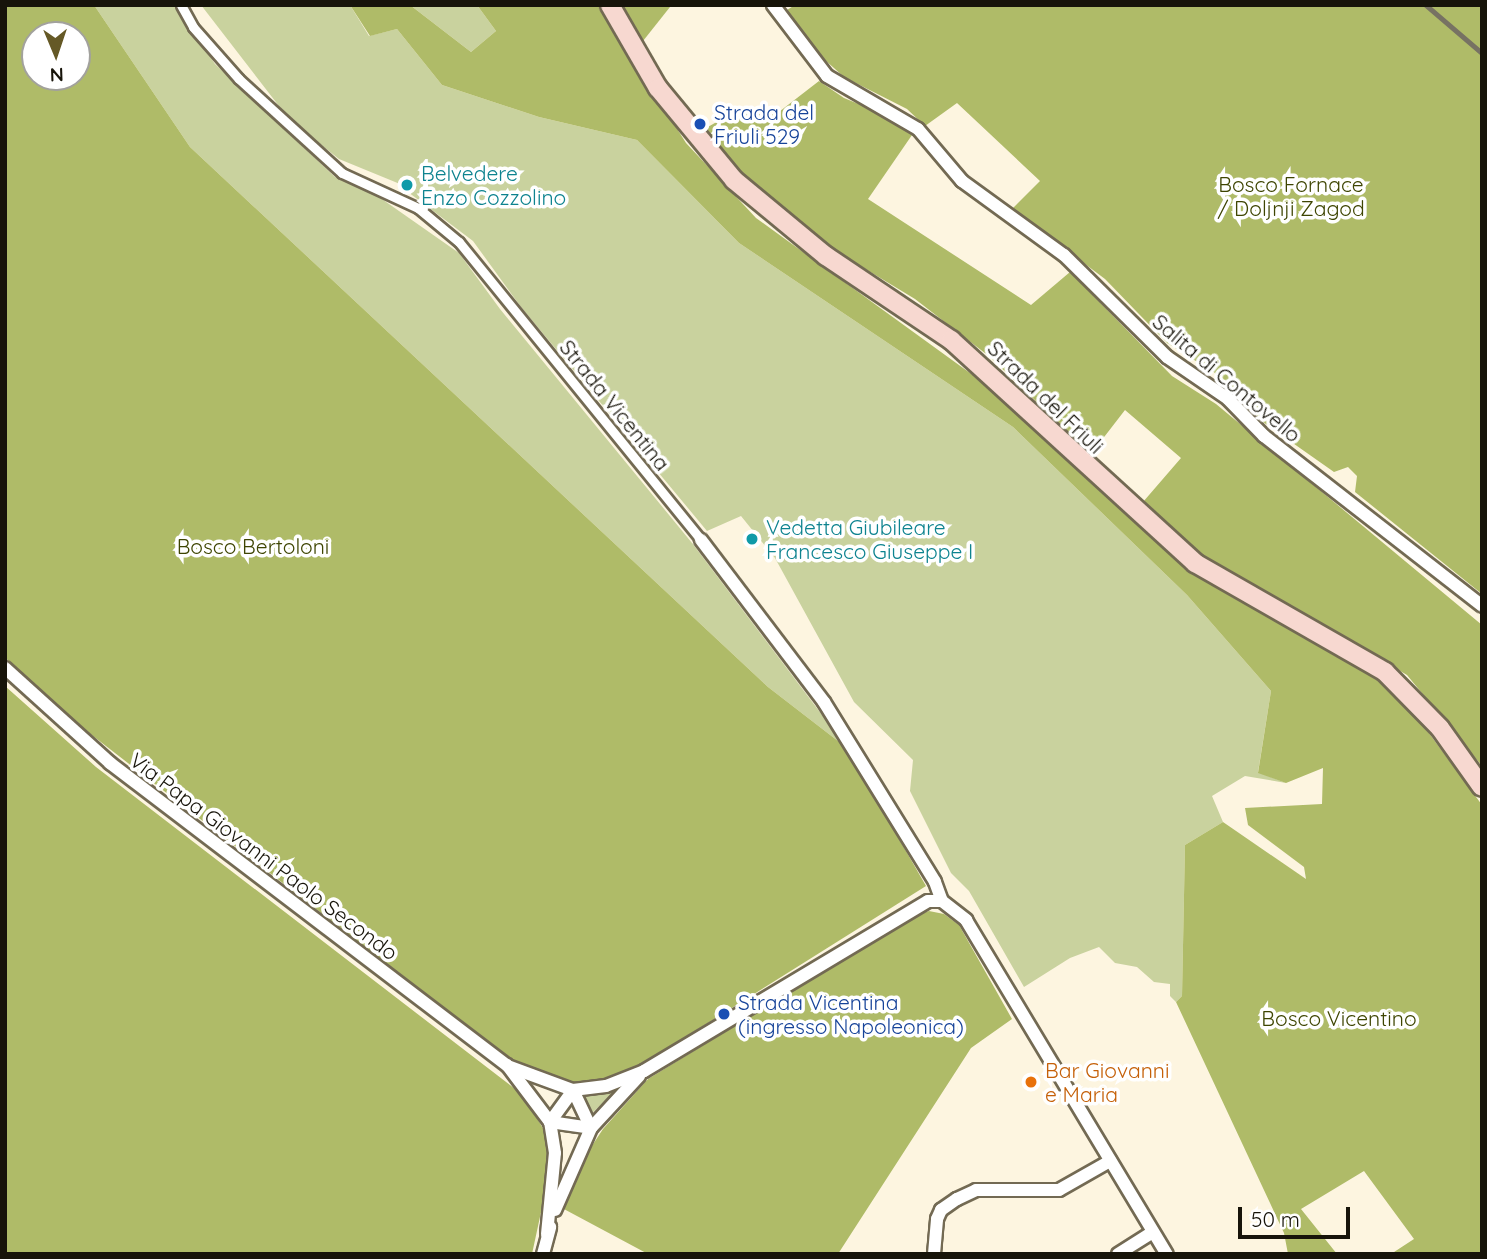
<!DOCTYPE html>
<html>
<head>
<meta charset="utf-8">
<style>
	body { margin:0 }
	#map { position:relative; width:1487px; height:1259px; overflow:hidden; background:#fdf5e0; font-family:Quicksand,sans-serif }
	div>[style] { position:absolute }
	.green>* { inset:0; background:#c9d29e }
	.forest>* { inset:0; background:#afbb68 }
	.roads { filter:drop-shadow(2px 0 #736a53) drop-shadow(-2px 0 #736a53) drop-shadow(0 2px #736a53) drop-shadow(0 -2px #736a53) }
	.pedestrian>* { height:9px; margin:-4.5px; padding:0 4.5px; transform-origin:4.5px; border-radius:4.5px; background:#fff }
	.minor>* { height:12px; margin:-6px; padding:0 6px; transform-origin:6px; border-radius:6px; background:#fff }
	.secondary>* { height:18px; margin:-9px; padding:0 9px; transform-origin:9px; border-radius:9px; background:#f7d8d0 }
	.rail>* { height:4.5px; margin:-2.25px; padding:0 2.25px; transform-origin:2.25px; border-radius:2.25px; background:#777263 }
	.dots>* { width:19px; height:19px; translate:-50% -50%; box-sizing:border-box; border:4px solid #fff; border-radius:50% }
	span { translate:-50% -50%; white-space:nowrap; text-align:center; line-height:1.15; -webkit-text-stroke:7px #fff; paint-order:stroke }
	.transit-label { font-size:21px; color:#164399 }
	.left { translate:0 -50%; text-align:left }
	.culture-label { font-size:21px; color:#0d838f }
	.park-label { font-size:21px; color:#3e4502 }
	.street-label { font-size:21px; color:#17140a }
	.food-label { font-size:21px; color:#c56008 }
	.frame { position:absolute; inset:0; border:7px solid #17140a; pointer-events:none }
	.north { position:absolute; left:21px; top:21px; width:70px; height:70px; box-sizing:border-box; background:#fff; border:2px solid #a2a19d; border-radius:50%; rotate:178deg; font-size:19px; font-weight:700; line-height:28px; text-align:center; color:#17140a }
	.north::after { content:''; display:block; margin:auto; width:24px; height:32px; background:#655926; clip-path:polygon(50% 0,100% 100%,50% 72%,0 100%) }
	.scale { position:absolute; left:1238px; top:1207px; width:112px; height:32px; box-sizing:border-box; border:4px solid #17140a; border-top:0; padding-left:9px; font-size:21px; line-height:24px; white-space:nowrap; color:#17140a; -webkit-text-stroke:5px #fff; paint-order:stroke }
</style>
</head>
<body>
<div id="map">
	<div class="green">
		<div style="clip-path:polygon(94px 5px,175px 5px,215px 64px,335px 177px,379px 197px,459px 253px,500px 309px,692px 543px,847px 748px,768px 687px,190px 147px)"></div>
		<div style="clip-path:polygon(201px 5px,350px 5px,369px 36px,397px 29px,442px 85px,539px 117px,637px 140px,739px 243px,1013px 427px,1187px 595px,1271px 691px,1258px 772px,1286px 783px,1245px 776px,1212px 796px,1223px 822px,1185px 845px,1182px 996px,1176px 1002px,1170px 996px,1170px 984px,1154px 982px,1137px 967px,1115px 963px,1099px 947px,1070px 958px,1024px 987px,969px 891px,951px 873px,910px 791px,913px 760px,854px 702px,775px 558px,741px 516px,707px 531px,521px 307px,473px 241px,408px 192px,413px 179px,407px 177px,400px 184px,339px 159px,289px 119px)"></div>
		<div style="clip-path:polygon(410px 5px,477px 5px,496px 31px,471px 52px)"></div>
		<div style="clip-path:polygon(620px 1086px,619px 1088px,591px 1114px,585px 1095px)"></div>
	</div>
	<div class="forest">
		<div style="clip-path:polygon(evenodd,5px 5px,94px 5px,190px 147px,768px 687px,847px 748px,926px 886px,641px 1065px,602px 1081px,572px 1083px,520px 1067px,75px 722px,14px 667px,5px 657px,5px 5px,35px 35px,77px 35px,77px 77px,35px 77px,35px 35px)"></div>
		<div style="clip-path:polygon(350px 5px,410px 5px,471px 52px,496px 31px,477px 5px,599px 5px,686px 143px,756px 218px,1010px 402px,1184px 567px,1232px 597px,1308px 634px,1375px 677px,1420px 721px,1482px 805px,1482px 1254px,1391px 1254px,1414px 1239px,1364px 1171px,1301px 1209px,1337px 1254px,1288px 1254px,1284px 1233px,1176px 1002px,1182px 996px,1185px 845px,1223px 822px,1306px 879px,1304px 867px,1248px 825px,1245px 808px,1322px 804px,1323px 768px,1286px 783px,1258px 773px,1271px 691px,1187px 595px,1013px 427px,739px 243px,637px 140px,539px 117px,442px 85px,397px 29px,370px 36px)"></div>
		<div style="clip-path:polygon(622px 5px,668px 5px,670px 7px,643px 41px)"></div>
		<div style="clip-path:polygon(795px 5px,1482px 5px,1482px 594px,1355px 492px,1357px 476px,1348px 467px,1334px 472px,1263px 422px,1215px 373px,1167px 343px,1105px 279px,1012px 209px,1040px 181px,957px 103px,925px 126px,907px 109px,844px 77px,825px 60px,787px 10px)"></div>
		<div style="clip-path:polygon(819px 81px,844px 98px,895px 119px,912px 135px,868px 199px,1031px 305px,1070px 272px,1172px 376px,1216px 404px,1482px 625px,1482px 766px,1407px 675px,1294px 608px,1232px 579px,1187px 545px,1143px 502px,1181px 458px,1125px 410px,1091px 454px,990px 357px,915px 299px,844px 256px,744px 177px,706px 128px,745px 106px,775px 115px)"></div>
		<div style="clip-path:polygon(5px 686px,96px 767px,523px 1095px,544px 1130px,548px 1154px,549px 1175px,532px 1254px,5px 1254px)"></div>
		<div style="clip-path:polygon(929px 911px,944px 914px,959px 925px,1012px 1019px,971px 1048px,838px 1254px,648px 1254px,562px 1208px,578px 1167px,603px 1129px,648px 1079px,912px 917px)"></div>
	</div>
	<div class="roads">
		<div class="pedestrian">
			<div style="left:181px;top:5px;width:25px;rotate:61deg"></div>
			<div style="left:193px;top:27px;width:69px;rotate:48.5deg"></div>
			<div style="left:239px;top:79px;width:139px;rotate:42.4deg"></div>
			<div style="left:342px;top:173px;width:84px;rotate:24.7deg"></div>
			<div style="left:418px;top:208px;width:53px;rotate:39.7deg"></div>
			<div style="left:459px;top:242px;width:384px;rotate:50.9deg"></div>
		</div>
		<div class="minor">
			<div style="left:773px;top:5px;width:89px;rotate:52.7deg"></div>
			<div style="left:827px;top:76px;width:105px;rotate:30.2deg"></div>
			<div style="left:918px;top:129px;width:68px;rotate:49.8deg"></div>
			<div style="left:962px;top:181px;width:126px;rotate:36deg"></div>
			<div style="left:1064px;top:255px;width:145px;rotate:44.7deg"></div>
			<div style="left:1167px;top:357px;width:74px;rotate:34.5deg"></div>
			<div style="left:1228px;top:399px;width:52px;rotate:45.8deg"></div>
			<div style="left:1264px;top:436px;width:276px;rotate:37.9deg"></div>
			<div style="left:701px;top:540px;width:203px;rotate:52.8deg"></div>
			<div style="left:824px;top:702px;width:211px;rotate:58.3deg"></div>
			<div style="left:935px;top:882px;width:20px;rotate:70deg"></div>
			<div style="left:5px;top:668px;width:142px;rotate:42.1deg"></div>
			<div style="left:110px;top:763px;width:499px;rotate:37.3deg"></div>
			<div style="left:507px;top:1065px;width:71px;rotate:53deg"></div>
			<div style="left:510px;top:1067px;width:67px;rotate:20.1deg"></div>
			<div style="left:573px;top:1090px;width:42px;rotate:64.7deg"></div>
			<div style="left:550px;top:1122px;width:41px;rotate:8.3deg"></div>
			<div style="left:555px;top:1210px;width:90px;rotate:-66.3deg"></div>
			<div style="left:591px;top:1128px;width:71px;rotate:-47.3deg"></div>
			<div style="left:547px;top:1234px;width:81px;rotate:-84.4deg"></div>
			<div style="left:555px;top:1153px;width:31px;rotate:-99deg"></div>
			<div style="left:550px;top:1122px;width:39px;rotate:-54deg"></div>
			<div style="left:573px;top:1090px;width:33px;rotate:-7deg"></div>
			<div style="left:606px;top:1086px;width:41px;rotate:-21.5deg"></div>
			<div style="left:644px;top:1071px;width:331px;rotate:-30.9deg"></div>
			<div style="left:928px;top:901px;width:14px"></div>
			<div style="left:942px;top:901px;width:31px;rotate:38deg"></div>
			<div style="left:966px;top:920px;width:390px;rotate:59deg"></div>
			<div style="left:543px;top:1254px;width:28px;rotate:-75deg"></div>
			<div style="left:934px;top:1254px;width:35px;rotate:-85deg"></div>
			<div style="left:937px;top:1219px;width:10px;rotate:-66deg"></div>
			<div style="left:941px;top:1210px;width:19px;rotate:-35deg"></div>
			<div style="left:957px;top:1199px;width:21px;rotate:-25deg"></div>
			<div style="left:976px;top:1190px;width:83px"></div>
			<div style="left:1059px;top:1190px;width:59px;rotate:-29.6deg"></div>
			<div style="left:1118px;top:1254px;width:41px;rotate:-32.2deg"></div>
		</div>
		<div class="secondary">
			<div style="left:610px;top:5px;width:96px;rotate:60deg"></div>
			<div style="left:658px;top:88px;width:119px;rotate:50.4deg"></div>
			<div style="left:734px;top:180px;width:119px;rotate:39.6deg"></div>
			<div style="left:826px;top:256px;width:151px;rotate:33.9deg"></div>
			<div style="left:951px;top:340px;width:331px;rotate:42.4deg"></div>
			<div style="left:1195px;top:563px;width:219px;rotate:29.8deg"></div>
			<div style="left:1385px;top:672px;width:78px;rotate:45.5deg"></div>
			<div style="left:1440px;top:728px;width:72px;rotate:54.6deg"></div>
		</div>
	</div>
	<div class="rail">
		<div style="left:1426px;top:5px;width:74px;rotate:40.6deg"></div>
	</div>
	<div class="dots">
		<div style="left:700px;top:124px;background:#1a4fb4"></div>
		<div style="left:407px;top:185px;background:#0f9aa8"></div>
		<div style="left:752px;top:539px;background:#0f9aa8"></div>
		<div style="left:724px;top:1014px;background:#1a4fb4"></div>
		<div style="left:1031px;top:1082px;background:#e8710a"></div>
	</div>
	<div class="transit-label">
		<span class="left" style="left:714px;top:124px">Strada del<br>Friuli 529</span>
		<span class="left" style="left:738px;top:1014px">Strada Vicentina<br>(ingresso Napoleonica)</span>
	</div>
	<div class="culture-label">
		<span class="left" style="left:421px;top:185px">Belvedere<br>Enzo Cozzolino</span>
		<span class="left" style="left:766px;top:539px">Vedetta Giubileare<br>Francesco Giuseppe I</span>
	</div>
	<div class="park-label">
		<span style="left:1291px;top:196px">Bosco Fornace<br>/ Doljnji Zagod</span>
		<span style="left:253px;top:546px">Bosco Bertoloni</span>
		<span style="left:1339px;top:1018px">Bosco Vicentino</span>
	</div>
	<div class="street-label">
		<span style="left:1227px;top:378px;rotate:40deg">Salita di Contovello</span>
		<span style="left:1046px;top:397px;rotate:44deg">Strada del Friuli</span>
		<span style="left:615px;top:405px;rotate:51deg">Strada Vicentina</span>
		<span style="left:264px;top:856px;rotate:37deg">Via Papa Giovanni Paolo Secondo</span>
	</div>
	<div class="food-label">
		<span class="left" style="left:1045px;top:1082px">Bar Giovanni<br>e Maria</span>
	</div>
	<div class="frame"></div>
	<div class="north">N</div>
	<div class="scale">50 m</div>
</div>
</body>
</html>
